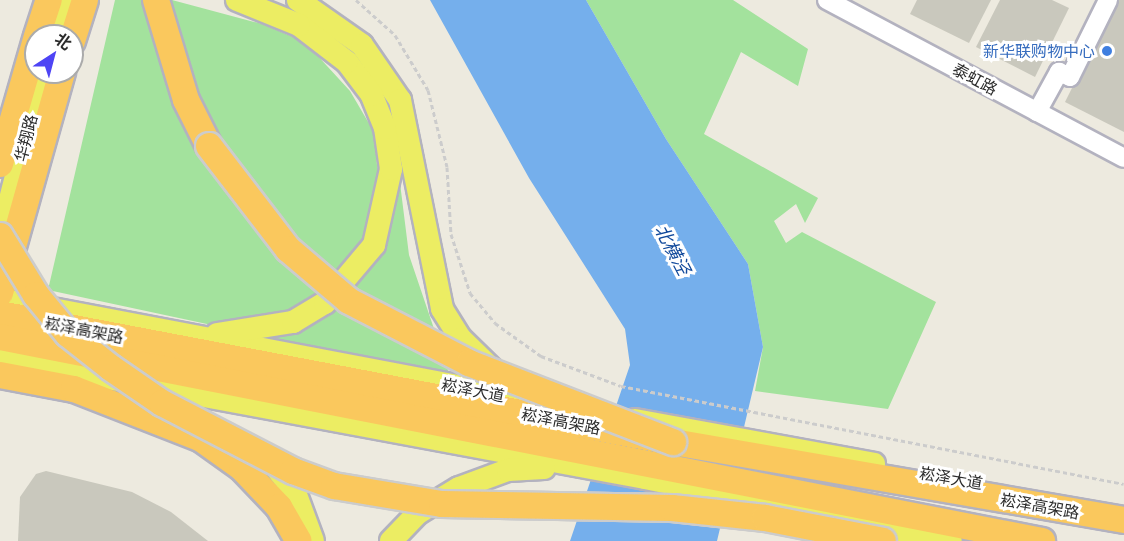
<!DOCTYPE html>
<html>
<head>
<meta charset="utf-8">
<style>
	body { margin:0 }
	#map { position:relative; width:1124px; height:541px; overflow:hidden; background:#edeadf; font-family:"IBM Plex Sans","Noto Sans SC",sans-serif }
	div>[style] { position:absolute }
	.green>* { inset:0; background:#a3e29d }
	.water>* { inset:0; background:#75afec }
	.building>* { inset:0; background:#c9c8bd }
	.path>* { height:3px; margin-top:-1.5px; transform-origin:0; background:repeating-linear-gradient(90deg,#ccc 0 4.5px,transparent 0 7.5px) }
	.roads { filter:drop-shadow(2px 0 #b3b2bf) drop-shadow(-2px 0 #b3b2bf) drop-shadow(0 2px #b3b2bf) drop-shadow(0 -2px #b3b2bf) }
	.minor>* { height:18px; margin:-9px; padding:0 9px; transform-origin:9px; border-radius:9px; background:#fff }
	.major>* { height:22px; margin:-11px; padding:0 11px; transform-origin:11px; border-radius:11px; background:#eced63 }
	.highway>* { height:26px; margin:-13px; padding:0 13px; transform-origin:13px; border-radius:13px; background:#fac85d }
	.bridges { filter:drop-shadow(2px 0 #ccc) drop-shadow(-2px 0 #ccc) drop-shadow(0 2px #ccc) drop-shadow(0 -2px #ccc) }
	.highway-bridge>* { height:26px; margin:-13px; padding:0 13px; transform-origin:13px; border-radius:13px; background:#fac85d }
	.dots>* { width:16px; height:16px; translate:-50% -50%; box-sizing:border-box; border:3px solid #fff; border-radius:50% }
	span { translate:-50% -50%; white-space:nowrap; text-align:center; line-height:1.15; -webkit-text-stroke:6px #fff; paint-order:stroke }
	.shop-label { font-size:16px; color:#366cbe }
	.right { translate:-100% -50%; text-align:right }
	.street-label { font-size:16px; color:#2c2c2c }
	.water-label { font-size:18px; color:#11499b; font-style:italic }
	.north { position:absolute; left:24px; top:24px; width:60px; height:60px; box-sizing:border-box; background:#fff; border:2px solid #ababab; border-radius:50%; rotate:36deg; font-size:16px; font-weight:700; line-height:24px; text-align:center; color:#2c2c2c }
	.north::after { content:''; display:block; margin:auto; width:21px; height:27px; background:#4e44f5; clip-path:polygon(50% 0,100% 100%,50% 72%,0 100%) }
</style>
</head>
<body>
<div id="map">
	<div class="green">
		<div style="clip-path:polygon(115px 0,172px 0,262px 24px,305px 42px,350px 91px,374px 132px,378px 176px,400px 183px,409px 255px,450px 376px,48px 290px)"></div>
		<div style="clip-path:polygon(586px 0,733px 0,808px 49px,798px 86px,741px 52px,704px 134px,818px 198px,805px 223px,796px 204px,774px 221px,786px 243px,802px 232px,936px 302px,888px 409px,755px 391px,763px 347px,748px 264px,666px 139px)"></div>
	</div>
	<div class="water">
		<div style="clip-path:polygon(430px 0,586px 0,666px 139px,748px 264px,763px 347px,717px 541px,570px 541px,630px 365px,625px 329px,529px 178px)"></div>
	</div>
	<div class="building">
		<div style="clip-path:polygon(917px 0,991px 0,969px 43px,910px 14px)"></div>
		<div style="clip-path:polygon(1000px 0,1052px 0,1069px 8px,1035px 77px,976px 47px)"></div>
		<div style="clip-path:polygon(1116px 0,1124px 0,1124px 132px,1065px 102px)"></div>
		<div style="clip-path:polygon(46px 471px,132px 492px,171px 512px,208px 541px,18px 541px,20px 497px,36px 474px)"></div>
	</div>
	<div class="path">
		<div style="left:356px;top:0;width:52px;rotate:41.9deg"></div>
		<div style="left:395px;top:35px;width:64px;rotate:59deg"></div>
		<div style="left:428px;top:90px;width:79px;rotate:76.1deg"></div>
		<div style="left:447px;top:167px;width:67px;rotate:86.6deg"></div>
		<div style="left:451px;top:234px;width:62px;rotate:72.1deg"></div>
		<div style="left:470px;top:293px;width:39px;rotate:50deg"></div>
		<div style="left:495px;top:323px;width:57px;rotate:35.7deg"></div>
		<div style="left:541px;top:356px;width:85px;rotate:20.6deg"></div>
		<div style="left:621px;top:386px;width:512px;rotate:11.02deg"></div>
	</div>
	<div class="roads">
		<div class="minor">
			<div style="left:827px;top:0;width:336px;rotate:28deg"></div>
			<div style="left:1037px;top:112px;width:46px;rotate:-61.2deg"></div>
			<div style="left:1059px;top:72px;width:12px;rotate:24deg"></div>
			<div style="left:1070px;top:77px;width:86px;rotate:-63.7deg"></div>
		</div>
		<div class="major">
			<div style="left:298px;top:0;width:78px;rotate:35.1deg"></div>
			<div style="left:362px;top:45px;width:67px;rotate:55.4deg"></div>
			<div style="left:400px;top:100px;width:213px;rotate:78.6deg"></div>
			<div style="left:442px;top:309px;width:36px;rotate:58deg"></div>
			<div style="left:461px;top:339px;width:45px;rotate:44.1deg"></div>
			<div style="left:53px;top:36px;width:38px;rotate:-73deg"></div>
			<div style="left:0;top:238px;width:171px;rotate:-75.5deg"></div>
			<div style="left:0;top:299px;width:568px;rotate:10.76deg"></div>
			<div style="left:217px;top:334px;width:77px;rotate:-9deg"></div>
			<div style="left:293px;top:322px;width:37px;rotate:-31deg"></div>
			<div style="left:325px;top:303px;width:76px;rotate:-49.8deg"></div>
			<div style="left:374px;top:245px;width:78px;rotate:-77.4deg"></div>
			<div style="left:391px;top:169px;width:41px;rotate:-98.3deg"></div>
			<div style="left:385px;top:128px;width:35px;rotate:-112deg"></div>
			<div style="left:372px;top:95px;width:41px;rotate:-127.1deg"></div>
			<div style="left:347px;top:62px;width:61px;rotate:-142.4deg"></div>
			<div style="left:299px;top:25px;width:67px;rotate:-158deg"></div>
			<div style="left:0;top:358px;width:656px;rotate:10.54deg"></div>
			<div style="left:645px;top:478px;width:312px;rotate:11.6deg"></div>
			<div style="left:635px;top:420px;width:243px;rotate:10.4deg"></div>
			<div style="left:270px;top:460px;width:41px;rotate:52deg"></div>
			<div style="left:295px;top:492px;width:52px;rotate:69.8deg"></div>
			<div style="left:391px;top:541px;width:39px;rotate:-46deg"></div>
			<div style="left:418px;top:513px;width:48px;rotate:-31.4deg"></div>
			<div style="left:459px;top:488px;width:52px;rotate:-20.2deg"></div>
			<div style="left:508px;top:470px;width:36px;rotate:-3deg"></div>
		</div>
		<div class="highway">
			<div style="left:156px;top:0;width:104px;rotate:73.3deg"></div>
			<div style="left:186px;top:100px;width:51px;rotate:63.4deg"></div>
			<div style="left:37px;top:36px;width:38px;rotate:-72deg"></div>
			<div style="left:72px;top:41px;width:43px;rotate:-72.4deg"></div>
			<div style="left:0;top:164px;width:130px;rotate:-73.9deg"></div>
			<div style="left:0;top:293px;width:230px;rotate:-74.3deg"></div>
			<div style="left:0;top:314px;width:685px;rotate:10.77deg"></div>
			<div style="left:673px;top:442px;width:458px;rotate:9.8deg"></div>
			<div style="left:0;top:337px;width:1062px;rotate:11.08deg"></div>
			<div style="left:0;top:375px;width:75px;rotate:10.7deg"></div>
			<div style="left:74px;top:389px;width:135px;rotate:21.3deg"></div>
			<div style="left:200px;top:438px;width:52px;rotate:35.5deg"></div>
			<div style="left:242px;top:468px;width:54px;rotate:46.5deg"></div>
			<div style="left:279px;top:507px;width:39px;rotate:60deg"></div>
		</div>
	</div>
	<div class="bridges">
		<div class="highway-bridge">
			<div style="left:209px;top:146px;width:130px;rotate:52.5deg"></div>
			<div style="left:288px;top:249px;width:80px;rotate:40.4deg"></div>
			<div style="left:349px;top:301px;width:135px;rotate:27.3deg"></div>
			<div style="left:469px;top:363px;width:219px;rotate:21.2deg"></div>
			<div style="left:0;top:236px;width:69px;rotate:58.6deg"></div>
			<div style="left:36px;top:295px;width:50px;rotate:50.6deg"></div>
			<div style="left:68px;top:334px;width:55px;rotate:38.3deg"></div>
			<div style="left:111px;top:368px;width:62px;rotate:34.5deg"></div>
			<div style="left:162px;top:403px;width:148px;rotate:27.4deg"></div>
			<div style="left:293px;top:471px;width:44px;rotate:20.1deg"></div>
			<div style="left:334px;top:486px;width:109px;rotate:9.5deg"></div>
			<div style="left:442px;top:504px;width:230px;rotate:1deg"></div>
			<div style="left:672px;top:508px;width:94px;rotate:6.1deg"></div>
			<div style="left:765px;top:518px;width:120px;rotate:11deg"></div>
		</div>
	</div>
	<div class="dots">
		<div style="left:1107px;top:51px;background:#3f7fe0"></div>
	</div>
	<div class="shop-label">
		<span class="right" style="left:1095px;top:51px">新华联购物中心</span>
	</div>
	<div class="street-label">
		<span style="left:975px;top:79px;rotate:28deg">泰虹路</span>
		<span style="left:26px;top:138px;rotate:-76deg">华翔路</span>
		<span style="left:84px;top:330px;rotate:11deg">崧泽高架路</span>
		<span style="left:473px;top:390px;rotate:11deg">崧泽大道</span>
		<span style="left:561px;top:421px;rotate:11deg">崧泽高架路</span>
		<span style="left:951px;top:478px;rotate:10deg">崧泽大道</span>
		<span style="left:1040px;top:506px;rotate:10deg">崧泽高架路</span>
	</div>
	<div class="water-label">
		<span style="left:672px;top:250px;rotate:62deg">北横泾</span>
	</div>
	<div class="north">北</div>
</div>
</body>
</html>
